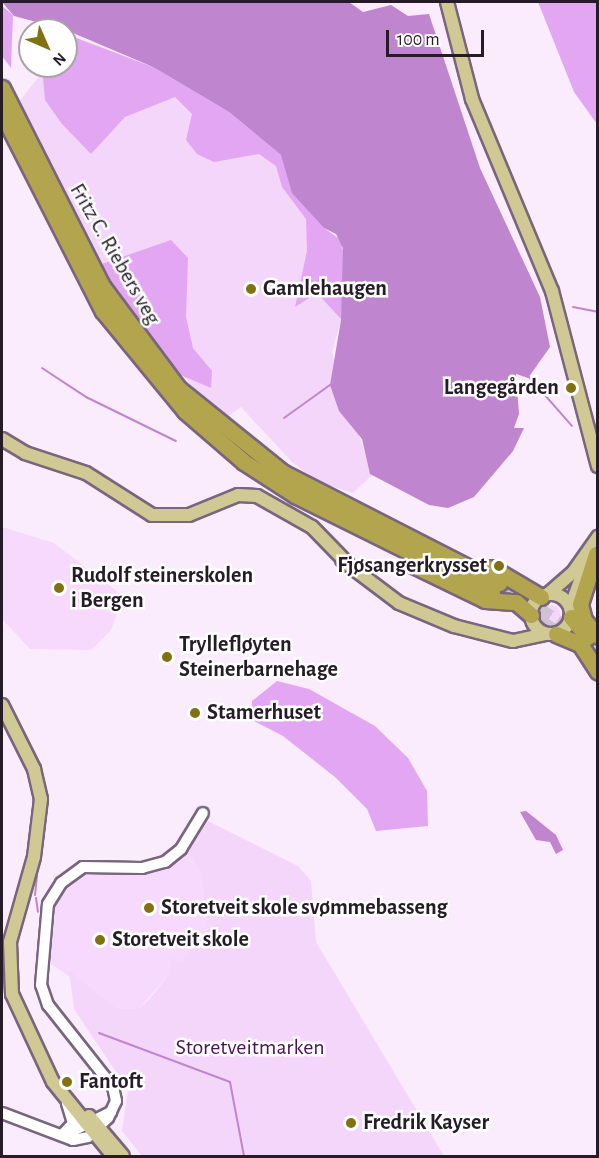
<!DOCTYPE html>
<html>
<head>
<meta charset="utf-8">
<style>
	body { margin:0 }
	#map { position:relative; width:599px; height:1158px; overflow:hidden; background:#faecfd; font-family:"Alegreya Sans",sans-serif }
	div>[style] { position:absolute }
	.built>* { inset:0; background:#f6d9fd }
	.green>* { inset:0; background:#f4d6fb }
	.round { border-radius:50% }
	.forest>* { inset:0; background:#e3a6f2 }
	.water>* { inset:0; background:#c085cf }
	.stream>* { height:2px; margin:-1px; padding:0 1px; transform-origin:1px; border-radius:1px; background:#c085cf }
	.highway-tunnel>* { height:15px; margin-top:-7.5px; transform-origin:0; background:repeating-linear-gradient(90deg,#cfc2d2 0 15px,transparent 0 23px) }
	.roads { filter:drop-shadow(2px 0 #79657e) drop-shadow(-2px 0 #79657e) drop-shadow(0 2px #79657e) drop-shadow(0 -2px #79657e) }
	.minor>* { height:10px; margin:-5px; padding:0 5px; transform-origin:5px; border-radius:5px; background:#fff }
	.major>* { height:12px; margin:-6px; padding:0 6px; transform-origin:6px; border-radius:6px; background:#d1c994 }
	.major>.ring { margin:-6px; padding:0; box-sizing:content-box; background:none; border:12px solid #d1c994; border-radius:50% }
	.highway>* { height:15px; margin:-7.5px; padding:0 7.5px; transform-origin:7.5px; border-radius:7.5px; background:#b3a54d }
	.dots>* { width:16px; height:16px; translate:-50% -50%; box-sizing:border-box; border:3px solid #fff; border-radius:50% }
	span { translate:-50% -50%; white-space:nowrap; text-align:center; line-height:1.15; -webkit-text-stroke:5px #fff; paint-order:stroke }
	.street-label { font-size:22px; color:#251c27 }
	.poi-label { font-size:22px; color:#251c27; font-weight:700 }
	.left { translate:0 -50%; text-align:left }
	.right { translate:-100% -50%; text-align:right }
	.park-label { font-size:22px; color:#491256 }
	.frame { position:absolute; inset:0; border:3px solid #251c27; pointer-events:none }
	.north { position:absolute; left:18px; top:18px; width:60px; height:60px; box-sizing:border-box; background:#fff; border:2px solid #a8a4a9; border-radius:50%; rotate:135deg; font-size:16px; font-weight:700; line-height:24px; text-align:center; color:#251c27 }
	.north::after { content:''; display:block; margin:auto; width:21px; height:27px; background:#807112; clip-path:polygon(50% 0,100% 100%,50% 72%,0 100%) }
	.scale { position:absolute; left:386px; top:30px; width:98px; height:27px; box-sizing:border-box; border:3px solid #251c27; border-top:0; padding-left:8px; font-size:18px; line-height:21px; white-space:nowrap; color:#251c27; -webkit-text-stroke:4px #fff; paint-order:stroke }
</style>
</head>
<body>
<div id="map">
	<div class="built">
		<div style="clip-path:polygon(2px 527px,54px 543px,123px 596px,111px 630px,91px 650px,30px 649px,2px 619px)"></div>
		<div style="clip-path:polygon(188px 851px,201px 872px,208px 933px,179px 964px,172px 958px,169px 974px,139px 1009px,116px 1008px,48px 962px,53px 909px,71px 883px,92px 872px,153px 873px,173px 865px)"></div>
	</div>
	<div class="green">
		<div style="clip-path:polygon(66px 34px,250px 132px,281px 155px,345px 261px,341px 320px,332px 352px,372px 475px,353px 493px,317px 481px,292px 462px,241px 407px,221px 421px,116px 294px,18px 103px,47px 66px,66px 66px)"></div>
		<div class="round" style="left:541px;top:605px;width:20px;height:20px"></div>
		<div style="clip-path:polygon(208px 821px,298px 866px,311px 881px,316px 942px,444px 1156px,142px 1156px,122px 1131px,128px 1090px,74px 1009px,69px 971px,116px 1008px,139px 1009px,152px 996px,169px 974px,172px 957px,179px 963px,208px 933px,201px 872px,188px 851px)"></div>
	</div>
	<div class="forest">
		<div style="clip-path:polygon(538px 2px,597px 2px,597px 124px,574px 92px)"></div>
		<div style="clip-path:polygon(2px 6px,13px 15px,11px 68px,2px 56px)"></div>
		<div style="clip-path:polygon(66px 34px,153px 67px,229px 112px,281px 155px,324px 228px,341px 240px,345px 261px,341px 319px,317px 293px,295px 307px,307px 251px,306px 219px,282px 187px,276px 166px,259px 154px,214px 162px,197px 154px,186px 140px,192px 114px,175px 97px,125px 117px,91px 154px,62px 124px,45px 100px,42px 66px,66px 66px)"></div>
		<div style="clip-path:polygon(171px 240px,188px 258px,186px 317px,193px 348px,212px 371px,211px 388px,164px 368px,132px 328px,99px 265px)"></div>
		<div style="clip-path:polygon(277px 681px,309px 689px,375px 726px,408px 758px,427px 791px,428px 826px,376px 831px,367px 809px,335px 777px,283px 736px,252px 720px,252px 701px)"></div>
	</div>
	<div class="water">
		<div style="clip-path:polygon(2px 2px,349px 2px,363px 12px,391px 5px,408px 16px,429px 14px,480px 168px,540px 297px,550px 347px,528px 378px,516px 374px,519px 414px,514px 428px,524px 428px,513px 451px,474px 497px,448px 508px,429px 505px,370px 474px,362px 439px,339px 411px,330px 385px,341px 320px,343px 248px,336px 234px,324px 228px,292px 193px,281px 155px,229px 112px,153px 67px,66px 30px,14px 16px)"></div>
		<div style="clip-path:polygon(526px 811px,556px 835px,563px 850px,556px 854px,550px 842px,536px 840px,520px 812px)"></div>
	</div>
	<div class="stream">
		<div style="left:573px;top:307px;width:25px;rotate:11deg"></div>
		<div style="left:42px;top:368px;width:53px;rotate:33.4deg"></div>
		<div style="left:86px;top:397px;width:100px;rotate:26.1deg"></div>
		<div style="left:529px;top:377px;width:65px;rotate:48.7deg"></div>
		<div style="left:284px;top:418px;width:57px;rotate:-35.7deg"></div>
		<div style="left:35px;top:895px;width:19px;rotate:-84deg"></div>
		<div style="left:36px;top:898px;width:14px;rotate:82deg"></div>
		<div style="left:99px;top:1033px;width:140px;rotate:20.5deg"></div>
		<div style="left:230px;top:1082px;width:75px;rotate:79.3deg"></div>
	</div>
	<div class="highway-tunnel">
		<div style="left:499px;top:583px;width:119px;rotate:33.7deg"></div>
		<div style="left:521px;top:609px;width:54px;rotate:33.7deg"></div>
	</div>
	<div class="roads">
		<div class="minor">
			<div style="left:2px;top:1113px;width:76px;rotate:20.8deg"></div>
			<div style="left:73px;top:1140px;width:15px;rotate:-11deg"></div>
			<div style="left:88px;top:1137px;width:28px;rotate:-44deg"></div>
			<div style="left:108px;top:1118px;width:19px;rotate:-65deg"></div>
			<div style="left:116px;top:1101px;width:14px;rotate:-102deg"></div>
			<div style="left:113px;top:1087px;width:105px;rotate:-128.4deg"></div>
			<div style="left:48px;top:1005px;width:21px;rotate:-109deg"></div>
			<div style="left:41px;top:985px;width:81px;rotate:-85.1deg"></div>
			<div style="left:48px;top:904px;width:25px;rotate:-58deg"></div>
			<div style="left:61px;top:883px;width:27px;rotate:-36deg"></div>
			<div style="left:83px;top:867px;width:59px;rotate:1deg"></div>
			<div style="left:142px;top:868px;width:24px;rotate:-15deg"></div>
			<div style="left:165px;top:862px;width:21px;rotate:-39deg"></div>
			<div style="left:181px;top:849px;width:42px;rotate:-58.6deg"></div>
			<div style="left:62px;top:1135px;width:16px;rotate:-47deg"></div>
			<div style="left:73px;top:1123px;width:21px;rotate:-107deg"></div>
			<div style="left:63px;top:1136px;width:54px;rotate:-26.6deg"></div>
		</div>
		<div class="major">
			<div style="left:447px;top:2px;width:100px;rotate:75.5deg"></div>
			<div style="left:472px;top:99px;width:208px;rotate:67.4deg"></div>
			<div style="left:552px;top:291px;width:181px;rotate:75.3deg"></div>
			<div style="left:2px;top:439px;width:27px;rotate:31deg"></div>
			<div style="left:25px;top:453px;width:64px;rotate:18.2deg"></div>
			<div style="left:86px;top:473px;width:78px;rotate:32.5deg"></div>
			<div style="left:152px;top:515px;width:37px"></div>
			<div style="left:189px;top:515px;width:53px;rotate:-22.2deg"></div>
			<div style="left:238px;top:495px;width:19px;rotate:3deg"></div>
			<div style="left:257px;top:496px;width:63px;rotate:29.4deg"></div>
			<div style="left:312px;top:527px;width:52px;rotate:45.8deg"></div>
			<div style="left:342px;top:560px;width:71px;rotate:37deg"></div>
			<div style="left:399px;top:603px;width:60px;rotate:22.7deg"></div>
			<div style="left:454px;top:626px;width:61px;rotate:14.3deg"></div>
			<div style="left:513px;top:641px;width:34px;rotate:-12deg"></div>
			<div style="left:548px;top:594px;width:35px;rotate:-41deg"></div>
			<div style="left:574px;top:571px;width:42px;rotate:-54.8deg"></div>
			<div class="ring" style="left:531px;top:594px;width:28px;height:28px"></div>
			<div style="left:570px;top:608px;width:44px;rotate:-69.9deg"></div>
			<div style="left:2px;top:705px;width:72px;rotate:63.4deg"></div>
			<div style="left:34px;top:769px;width:31px;rotate:77deg"></div>
			<div style="left:41px;top:799px;width:58px;rotate:96.9deg"></div>
			<div style="left:34px;top:857px;width:88px;rotate:105.8deg"></div>
			<div style="left:10px;top:942px;width:52px;rotate:87.8deg"></div>
			<div style="left:12px;top:994px;width:97px;rotate:65deg"></div>
			<div style="left:53px;top:1082px;width:95px;rotate:51deg"></div>
			<div style="left:89px;top:1116px;width:52px;rotate:49.6deg"></div>
		</div>
		<div class="highway">
			<div style="left:2px;top:88px;width:222px;rotate:63.2deg"></div>
			<div style="left:102px;top:286px;width:127px;rotate:53.3deg"></div>
			<div style="left:178px;top:388px;width:134px;rotate:38.9deg"></div>
			<div style="left:282px;top:472px;width:244px;rotate:27.1deg"></div>
			<div style="left:2px;top:113px;width:222px;rotate:63deg"></div>
			<div style="left:103px;top:311px;width:129px;rotate:50.6deg"></div>
			<div style="left:185px;top:411px;width:78px;rotate:40.8deg"></div>
			<div style="left:244px;top:462px;width:61px;rotate:32.9deg"></div>
			<div style="left:295px;top:495px;width:220px;rotate:26.4deg"></div>
			<div style="left:596px;top:554px;width:52px;rotate:107.7deg"></div>
			<div style="left:580px;top:604px;width:16px;rotate:76deg"></div>
			<div style="left:584px;top:620px;width:21px;rotate:49deg"></div>
			<div style="left:411px;top:564px;width:82px;rotate:25.9deg"></div>
			<div style="left:485px;top:600px;width:31px;rotate:4deg"></div>
			<div style="left:516px;top:602px;width:20px;rotate:41deg"></div>
			<div style="left:492px;top:568px;width:57px;rotate:30.6deg"></div>
			<div style="left:571px;top:617px;width:26px;rotate:51deg"></div>
			<div style="left:556px;top:634px;width:26px;rotate:23deg"></div>
			<div style="left:580px;top:644px;width:33px;rotate:57deg"></div>
		</div>
	</div>
	<div class="dots">
		<div style="left:251px;top:289px;background:#807112"></div>
		<div style="left:571px;top:388px;background:#807112"></div>
		<div style="left:499px;top:566px;background:#807112"></div>
		<div style="left:59px;top:588px;background:#807112"></div>
		<div style="left:167px;top:657px;background:#807112"></div>
		<div style="left:195px;top:713px;background:#807112"></div>
		<div style="left:149px;top:908px;background:#807112"></div>
		<div style="left:100px;top:940px;background:#807112"></div>
		<div style="left:67px;top:1082px;background:#807112"></div>
		<div style="left:351px;top:1123px;background:#807112"></div>
	</div>
	<div class="street-label">
		<span style="left:115px;top:254px;rotate:60deg">Fritz C. Riebers veg</span>
	</div>
	<div class="poi-label">
		<span class="left" style="left:263px;top:289px">Gamlehaugen</span>
		<span class="right" style="left:559px;top:388px">Langegården</span>
		<span class="right" style="left:487px;top:566px">Fjøsangerkrysset</span>
		<span class="left" style="left:71px;top:588px">Rudolf steinerskolen<br>i Bergen</span>
		<span class="left" style="left:179px;top:657px">Tryllefløyten<br>Steinerbarnehage</span>
		<span class="left" style="left:207px;top:713px">Stamerhuset</span>
		<span class="left" style="left:161px;top:908px">Storetveit skole svømmebasseng</span>
		<span class="left" style="left:112px;top:940px">Storetveit skole</span>
		<span class="left" style="left:79px;top:1082px">Fantoft</span>
		<span class="left" style="left:363px;top:1123px">Fredrik Kayser</span>
	</div>
	<div class="park-label">
		<span style="left:250px;top:1048px">Storetveitmarken</span>
	</div>
	<div class="frame"></div>
	<div class="north">N</div>
	<div class="scale">100 m</div>
</div>
</body>
</html>
